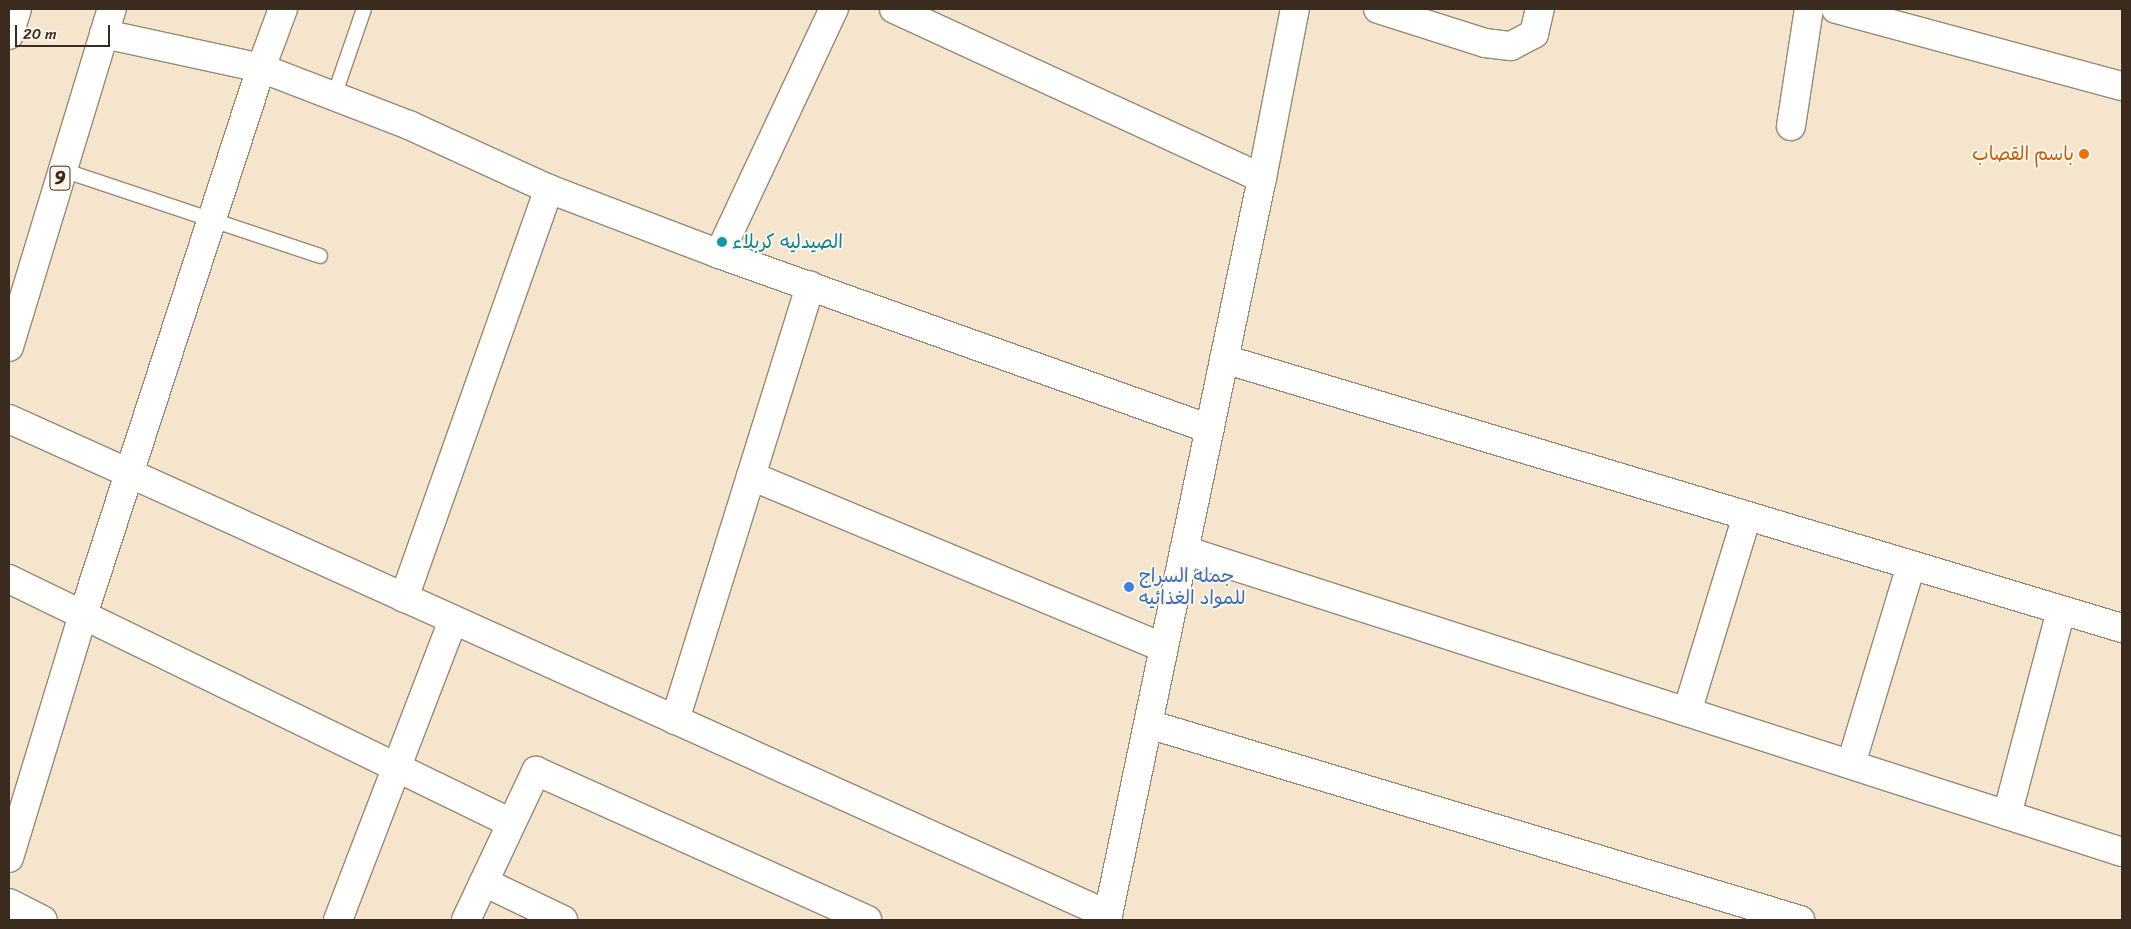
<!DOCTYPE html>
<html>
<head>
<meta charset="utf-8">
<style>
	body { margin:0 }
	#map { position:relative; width:2131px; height:929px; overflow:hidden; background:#f5e5cc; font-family:Sriracha,"Playpen Sans Arabic",sans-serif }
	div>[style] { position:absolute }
	.roads { filter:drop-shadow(1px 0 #988875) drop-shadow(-1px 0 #988875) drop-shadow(0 1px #988875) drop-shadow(0 -1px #988875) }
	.service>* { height:14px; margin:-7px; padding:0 7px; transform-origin:7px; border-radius:7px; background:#fff }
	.minor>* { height:28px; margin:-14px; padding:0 14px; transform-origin:14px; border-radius:14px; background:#fff }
	.trunk>* { height:28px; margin:-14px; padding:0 14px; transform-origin:14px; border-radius:14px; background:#fff }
	.dots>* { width:14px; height:14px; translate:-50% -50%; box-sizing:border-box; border:2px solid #fbf7ec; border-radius:50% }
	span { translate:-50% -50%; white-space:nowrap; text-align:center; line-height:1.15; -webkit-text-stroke:4px #fbf7ec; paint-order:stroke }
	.shield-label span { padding:1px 4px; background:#fbf7ec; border:1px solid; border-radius:4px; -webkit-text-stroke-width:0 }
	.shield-label { font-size:18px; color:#3b2a1e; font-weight:700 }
	.food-label { font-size:19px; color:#c56008 }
	.right { translate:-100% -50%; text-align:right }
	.culture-label { font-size:19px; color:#0d838f }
	.left { translate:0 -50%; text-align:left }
	.shop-label { font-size:19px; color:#366cbe }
	.frame { position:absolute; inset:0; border:10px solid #3b2a1e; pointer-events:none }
	.scale { position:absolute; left:15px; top:25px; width:95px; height:22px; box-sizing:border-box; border:2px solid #3b2a1e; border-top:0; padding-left:6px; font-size:15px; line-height:18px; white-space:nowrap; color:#3b2a1e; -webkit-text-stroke:4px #fbf7ec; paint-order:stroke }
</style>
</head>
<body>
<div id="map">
	<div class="roads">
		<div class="service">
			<div style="left:334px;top:96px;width:92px;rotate:-71deg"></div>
			<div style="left:63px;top:170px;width:271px;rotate:18.5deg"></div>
		</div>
		<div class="minor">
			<div style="left:894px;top:9px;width:405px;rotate:24.7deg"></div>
			<div style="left:1378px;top:9px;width:112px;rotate:17.6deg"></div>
			<div style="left:1485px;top:43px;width:26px;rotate:7deg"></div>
			<div style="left:1511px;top:46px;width:26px;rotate:-28deg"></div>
			<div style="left:1534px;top:34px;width:26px;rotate:-77deg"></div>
			<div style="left:1836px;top:9px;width:296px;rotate:15.1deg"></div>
			<div style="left:104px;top:34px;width:161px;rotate:12.2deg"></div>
			<div style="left:261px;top:68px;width:159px;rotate:21.1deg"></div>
			<div style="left:409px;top:125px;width:154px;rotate:24.6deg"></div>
			<div style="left:549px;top:189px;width:182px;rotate:20.9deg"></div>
			<div style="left:719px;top:254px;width:521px;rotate:19.62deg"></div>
			<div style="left:1791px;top:126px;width:118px;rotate:-81.3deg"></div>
			<div style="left:719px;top:254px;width:271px;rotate:-64.9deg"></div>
			<div style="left:1224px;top:359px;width:937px;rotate:16.68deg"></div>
			<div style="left:9px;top:419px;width:1206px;rotate:24.29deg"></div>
			<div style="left:751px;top:476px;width:447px;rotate:22.6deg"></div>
			<div style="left:1184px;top:550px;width:985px;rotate:17.85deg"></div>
			<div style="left:9px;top:579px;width:558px;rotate:25.92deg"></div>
			<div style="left:404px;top:598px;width:434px;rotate:-70.5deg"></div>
			<div style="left:1687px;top:712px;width:205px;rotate:-73deg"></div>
			<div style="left:675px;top:720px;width:455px;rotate:-72.7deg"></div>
			<div style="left:1148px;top:724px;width:681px;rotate:16.73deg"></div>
			<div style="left:1851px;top:764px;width:208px;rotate:-73.2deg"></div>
			<div style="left:2007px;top:815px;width:212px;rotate:-75.2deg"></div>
			<div style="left:9px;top:858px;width:254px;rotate:-73.1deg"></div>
			<div style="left:83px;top:615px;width:575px;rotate:-71.97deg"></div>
			<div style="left:261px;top:68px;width:63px;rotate:-69.6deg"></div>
			<div style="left:484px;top:882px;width:88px;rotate:25.7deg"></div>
			<div style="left:9px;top:903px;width:38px;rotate:27deg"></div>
			<div style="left:338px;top:920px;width:321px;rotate:-69deg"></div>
			<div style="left:466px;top:920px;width:165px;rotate:-64.8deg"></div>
			<div style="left:536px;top:771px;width:363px;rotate:24.2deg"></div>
			<div style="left:1107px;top:920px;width:758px;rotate:-78.2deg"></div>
			<div style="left:1262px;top:178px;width:172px;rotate:-79deg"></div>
		</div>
		<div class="trunk">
			<div style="left:9px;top:35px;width:27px;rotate:-73deg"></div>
			<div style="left:9px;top:347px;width:353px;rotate:-73.1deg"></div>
		</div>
	</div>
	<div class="dots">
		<div style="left:2084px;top:154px;background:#e8710a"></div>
		<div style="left:722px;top:242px;background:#0f9aa8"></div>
		<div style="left:1129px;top:587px;background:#3f7fe0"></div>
	</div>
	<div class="shield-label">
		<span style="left:60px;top:178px">9</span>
	</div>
	<div class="food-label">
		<span class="right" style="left:2074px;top:154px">باسم القصاب</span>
	</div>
	<div class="culture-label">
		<span class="left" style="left:732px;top:242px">الصيدليه كربلاء</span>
	</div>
	<div class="shop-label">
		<span class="left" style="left:1139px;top:587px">جمله السراج<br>للمواد الغذائيه</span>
	</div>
	<div class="frame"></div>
	<div class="scale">20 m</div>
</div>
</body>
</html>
